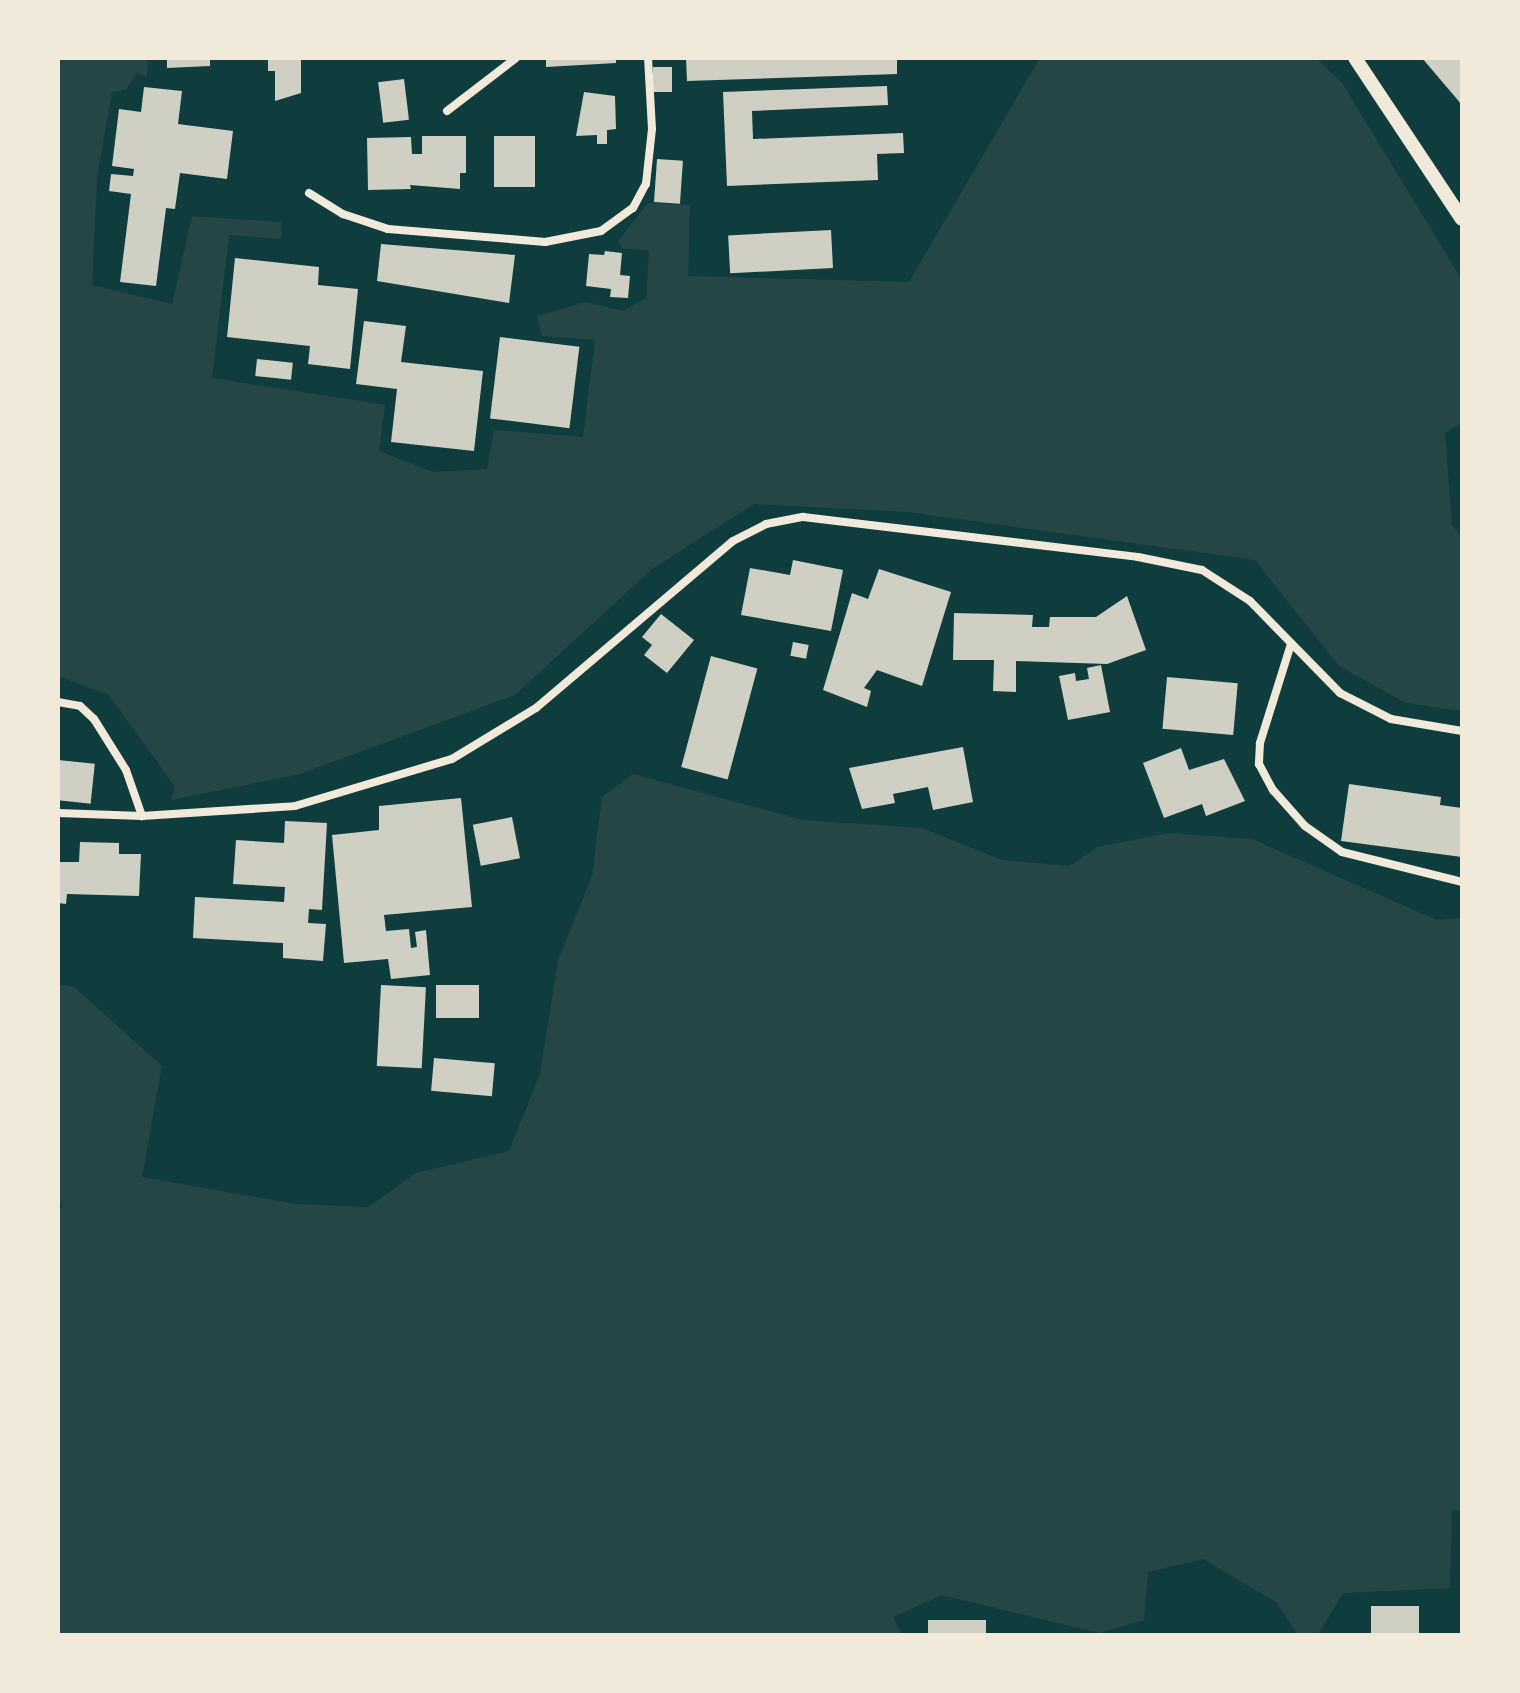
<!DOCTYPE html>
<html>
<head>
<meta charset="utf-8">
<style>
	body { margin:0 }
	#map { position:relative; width:1520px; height:1693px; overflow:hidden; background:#0f3d3e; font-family:"Roboto Serif",serif }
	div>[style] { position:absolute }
	.green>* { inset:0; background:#244646 }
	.building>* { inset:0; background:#cfcfc3; transform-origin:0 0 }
	.minor>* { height:8px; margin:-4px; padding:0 4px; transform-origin:4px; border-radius:4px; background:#f1e9da }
	.tertiary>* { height:14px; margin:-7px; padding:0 7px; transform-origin:7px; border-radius:7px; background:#f1e9da }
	span { translate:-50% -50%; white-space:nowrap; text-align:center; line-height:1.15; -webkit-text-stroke:6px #f1e9da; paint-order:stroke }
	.frame { position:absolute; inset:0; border:60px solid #f1e9da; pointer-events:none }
</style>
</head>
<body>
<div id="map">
	<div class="green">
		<div style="clip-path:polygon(58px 58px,148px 58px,147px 77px,136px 73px,126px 90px,112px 92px,97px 178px,92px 285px,172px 304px,192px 216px,282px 222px,281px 239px,229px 235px,212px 378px,385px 405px,379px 451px,433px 472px,487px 469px,494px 430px,583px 437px,595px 340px,542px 336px,537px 316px,586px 302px,623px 311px,646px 298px,649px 250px,623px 249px,618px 241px,648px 203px,690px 205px,688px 276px,909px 282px,1040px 58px,1316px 58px,1342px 83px,1462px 280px,1462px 423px,1445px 433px,1452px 525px,1462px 537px,1462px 711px,1406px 703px,1339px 666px,1255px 560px,908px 512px,754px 504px,652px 569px,515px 695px,297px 775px,171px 800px,175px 787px,109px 695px,58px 676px)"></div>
		<div style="clip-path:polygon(633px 774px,803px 820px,922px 828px,1002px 860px,1069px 866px,1098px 847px,1169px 833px,1252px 839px,1437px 920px,1462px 918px,1462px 1510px,1452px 1510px,1450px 1588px,1343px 1593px,1318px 1635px,1298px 1635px,1276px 1602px,1203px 1559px,1148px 1572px,1144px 1620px,1099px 1633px,942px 1595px,893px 1617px,902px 1635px,58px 1635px,58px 1210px,63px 1205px,58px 1202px,58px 984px,74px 987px,162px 1066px,142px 1177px,296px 1204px,368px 1207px,416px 1173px,509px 1151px,540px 1074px,558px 960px,592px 876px,602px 797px)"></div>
	</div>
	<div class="building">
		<div style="clip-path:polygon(167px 58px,210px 58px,210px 66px,167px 68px)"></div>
		<div style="clip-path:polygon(546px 58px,616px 58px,616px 63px,546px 67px)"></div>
		<div style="clip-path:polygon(686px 58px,897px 58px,897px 74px,687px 81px)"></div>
		<div style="clip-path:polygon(1422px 58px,1462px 58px,1462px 105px)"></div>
		<div style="clip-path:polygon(268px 60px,301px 60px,301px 93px,275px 101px,275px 71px,268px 71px)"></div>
		<div style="left:653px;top:67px;width:19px;height:25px"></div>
		<div style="left:404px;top:79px;width:41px;height:26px;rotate:83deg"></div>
		<div style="clip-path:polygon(887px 86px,888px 105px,752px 111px,753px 139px,903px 133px,904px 153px,877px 154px,878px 180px,727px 186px,723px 92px)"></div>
		<div style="clip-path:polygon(144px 87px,182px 91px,178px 124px,233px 131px,227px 179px,180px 173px,175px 209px,166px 208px,156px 286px,120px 282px,131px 194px,109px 191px,111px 174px,133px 176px,134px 169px,112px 166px,119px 109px,141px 112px)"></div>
		<div style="clip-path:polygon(584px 92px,615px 96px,616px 129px,607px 130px,607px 144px,597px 144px,597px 135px,576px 136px)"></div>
		<div style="clip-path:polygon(422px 136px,466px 136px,466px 173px,460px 173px,460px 189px,410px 185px,411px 189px,368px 190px,367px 138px,411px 137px,412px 154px,422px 154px)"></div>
		<div style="left:494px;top:136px;width:41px;height:51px"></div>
		<div style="left:657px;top:159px;width:26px;height:43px;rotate:4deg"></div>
		<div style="left:831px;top:230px;width:38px;height:103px;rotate:87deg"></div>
		<div style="clip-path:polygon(381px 244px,515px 255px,509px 303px,377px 281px)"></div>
		<div style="clip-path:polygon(605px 251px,622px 253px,620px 275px,630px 276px,628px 298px,610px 297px,611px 289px,586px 286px,589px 254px,604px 255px)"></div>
		<div style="clip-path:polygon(235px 258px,319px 267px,318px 285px,358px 289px,350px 369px,308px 364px,310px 346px,227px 337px)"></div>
		<div style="clip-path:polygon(364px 321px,406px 326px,401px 362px,483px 371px,474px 451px,391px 442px,397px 389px,356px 384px)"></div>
		<div style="left:500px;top:337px;width:80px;height:82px;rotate:7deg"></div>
		<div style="left:257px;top:359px;width:36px;height:17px;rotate:6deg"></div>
		<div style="clip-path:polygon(793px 560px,843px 570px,831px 631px,741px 615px,750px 568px,790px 575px)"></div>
		<div style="clip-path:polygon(879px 569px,951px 592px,922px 686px,877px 670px,864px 688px,871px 691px,867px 707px,823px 690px,852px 593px,868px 599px)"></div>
		<div style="clip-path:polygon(1127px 596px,1146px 650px,1107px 664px,1016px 661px,1016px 692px,993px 691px,994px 660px,953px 660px,954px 613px,1033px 615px,1032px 627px,1049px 627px,1050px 617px,1096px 617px)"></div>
		<div style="clip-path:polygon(661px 614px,694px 640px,667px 673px,644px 655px,652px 645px,642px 637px)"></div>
		<div style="left:793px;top:642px;width:16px;height:14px;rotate:11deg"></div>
		<div style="left:711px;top:656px;width:48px;height:115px;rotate:15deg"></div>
		<div style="clip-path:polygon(1101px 665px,1110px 712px,1068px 720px,1059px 676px,1075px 673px,1076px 681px,1089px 679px,1087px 668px)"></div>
		<div style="left:1167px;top:677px;width:71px;height:52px;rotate:5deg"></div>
		<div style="clip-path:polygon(963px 747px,973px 802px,933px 810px,928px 787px,893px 794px,895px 803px,862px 809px,849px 768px)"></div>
		<div style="clip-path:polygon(1181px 748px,1189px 770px,1224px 759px,1245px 801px,1206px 816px,1202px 804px,1164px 818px,1143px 763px)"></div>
		<div style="left:58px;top:760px;width:37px;height:40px;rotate:6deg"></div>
		<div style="clip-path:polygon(1349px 784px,1441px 797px,1440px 805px,1462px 808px,1462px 857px,1341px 841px)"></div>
		<div style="clip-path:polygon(461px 798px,472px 907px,384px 915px,386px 931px,409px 929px,411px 948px,417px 947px,415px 932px,426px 930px,430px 975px,391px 979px,388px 959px,344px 963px,332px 835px,379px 830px,379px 806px)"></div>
		<div style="left:512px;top:817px;width:42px;height:40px;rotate:79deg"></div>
		<div style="clip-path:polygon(285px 821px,327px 823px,322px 910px,309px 909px,308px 923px,326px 924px,323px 961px,283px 958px,283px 943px,193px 938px,195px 897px,284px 902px,285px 887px,233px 884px,236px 840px,284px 843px)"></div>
		<div style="clip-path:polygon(80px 842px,119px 843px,119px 854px,141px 854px,139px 896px,67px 894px,66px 904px,58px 903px,58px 862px,79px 862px)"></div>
		<div style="left:381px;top:985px;width:45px;height:81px;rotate:3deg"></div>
		<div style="left:436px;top:985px;width:43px;height:33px"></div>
		<div style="left:434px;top:1058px;width:61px;height:33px;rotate:5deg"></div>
		<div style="left:1371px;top:1606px;width:48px;height:29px"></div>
		<div style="left:986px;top:1620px;width:15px;height:58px;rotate:90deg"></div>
	</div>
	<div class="minor">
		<div style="left:447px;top:111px;width:87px;rotate:-37.5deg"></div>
		<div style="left:309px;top:193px;width:40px;rotate:32deg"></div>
		<div style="left:343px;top:214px;width:47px;rotate:18.4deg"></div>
		<div style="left:388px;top:229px;width:158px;rotate:4.7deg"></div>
		<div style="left:545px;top:242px;width:57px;rotate:-11.1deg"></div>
		<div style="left:601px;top:231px;width:39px;rotate:-36deg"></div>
		<div style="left:633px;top:208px;width:27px;rotate:-62deg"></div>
		<div style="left:646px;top:184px;width:55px;rotate:-83.8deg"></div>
		<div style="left:652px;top:129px;width:71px;rotate:-93.2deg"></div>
		<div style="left:1291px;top:644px;width:104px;rotate:107.4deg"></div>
		<div style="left:1260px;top:743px;width:21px;rotate:93deg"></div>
		<div style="left:1259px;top:764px;width:30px;rotate:62deg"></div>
		<div style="left:1273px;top:790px;width:48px;rotate:48.4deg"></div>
		<div style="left:1305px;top:826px;width:45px;rotate:35.1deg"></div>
		<div style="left:1342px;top:852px;width:124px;rotate:14deg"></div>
		<div style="left:58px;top:702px;width:22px;rotate:10deg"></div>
		<div style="left:80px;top:706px;width:19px;rotate:43deg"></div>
		<div style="left:94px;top:719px;width:60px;rotate:57.9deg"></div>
		<div style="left:126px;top:770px;width:49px;rotate:70.8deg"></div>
		<div style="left:58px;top:813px;width:84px;rotate:2deg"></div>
		<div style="left:142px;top:816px;width:153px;rotate:-3.7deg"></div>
		<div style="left:295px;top:806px;width:164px;rotate:-16.7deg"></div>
		<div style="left:452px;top:759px;width:98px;rotate:-31.3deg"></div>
		<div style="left:536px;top:708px;width:258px;rotate:-40.3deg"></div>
		<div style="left:733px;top:541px;width:37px;rotate:-27deg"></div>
		<div style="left:766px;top:524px;width:38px;rotate:-11deg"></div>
		<div style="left:803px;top:517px;width:337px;rotate:6.8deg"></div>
		<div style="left:1138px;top:557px;width:65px;rotate:11.5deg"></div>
		<div style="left:1202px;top:570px;width:57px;rotate:32.9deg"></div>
		<div style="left:1250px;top:601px;width:129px;rotate:45.6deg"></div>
		<div style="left:1340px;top:693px;width:57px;rotate:27deg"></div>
		<div style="left:1391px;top:719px;width:72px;rotate:9.6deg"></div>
	</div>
	<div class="tertiary">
		<div style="left:1355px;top:58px;width:193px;rotate:56.4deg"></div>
	</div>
	<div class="frame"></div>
</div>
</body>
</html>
